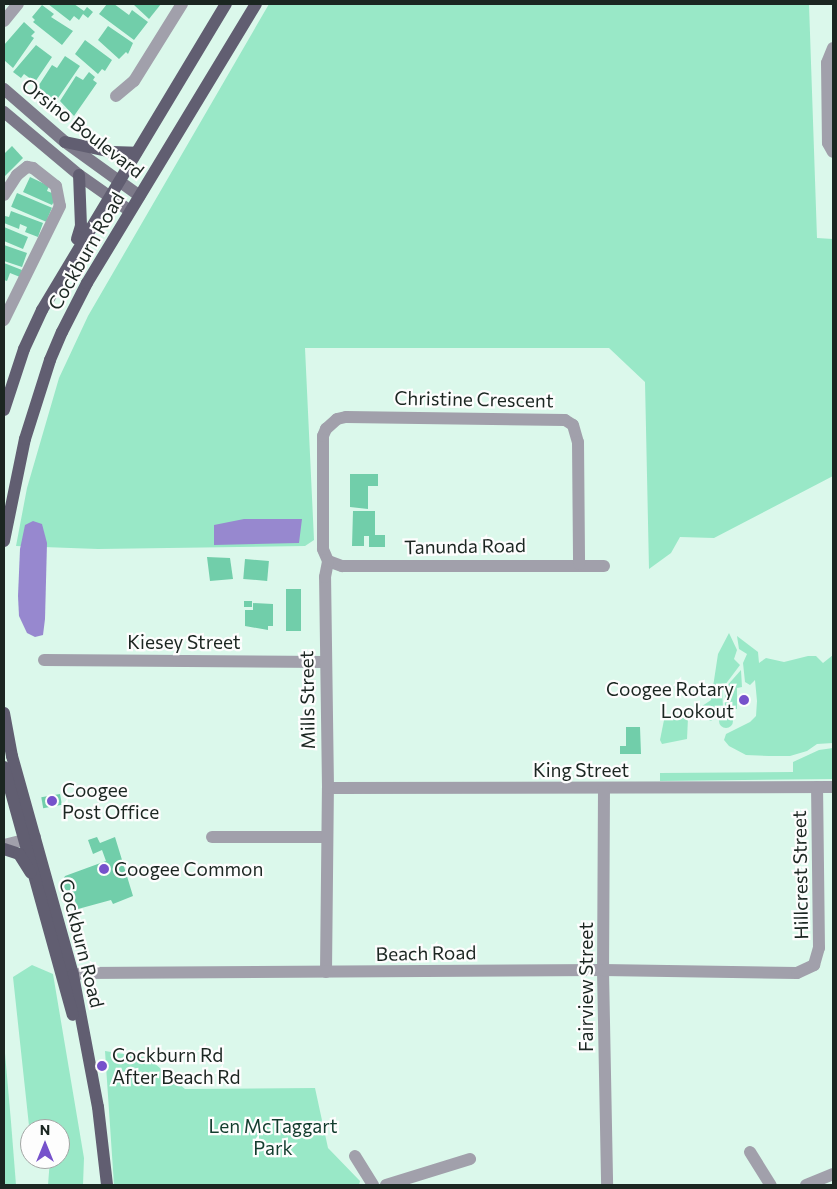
<!DOCTYPE html>
<html>
<head>
<meta charset="utf-8">
<style>
	body { margin:0 }
	#map { position:relative; width:837px; height:1189px; overflow:hidden; background:#dbf8eb; font-family:Commissioner,sans-serif }
	div>[style] { position:absolute }
	.green>* { inset:0; background:#99e8c7 }
	.round { border-radius:50% }
	.water>* { inset:0; background:#9788cf }
	.building>* { inset:0; background:#71ceaa; transform-origin:0 0 }
	.street>* { height:12px; margin:-6px; padding:0 6px; transform-origin:6px; border-radius:6px; background:#a1a0ab }
	.secondary>* { height:12px; margin:-6px; padding:0 6px; transform-origin:6px; border-radius:6px; background:#7c7989 }
	.primary>* { height:12px; margin:-6px; padding:0 6px; transform-origin:6px; border-radius:6px; background:#615e71 }
	.dots>* { width:14px; height:14px; translate:-50% -50%; box-sizing:border-box; border:2px solid #fdfdfd; border-radius:50% }
	span { translate:-50% -50%; white-space:nowrap; text-align:center; line-height:1.15; -webkit-text-stroke:4.5px #fdfdfd; paint-order:stroke }
	.street-label { font-size:19px; color:#1b2621 }
	.poi-label { font-size:19px; color:#1b2621 }
	.right { translate:-100% -50%; text-align:right }
	.left { translate:0 -50%; text-align:left }
	.park-label { font-size:19px; color:#133d2e }
	.frame { position:absolute; inset:0; border:5px solid #1b2621; pointer-events:none }
	.north { position:absolute; left:20px; top:1119px; width:50px; height:50px; box-sizing:border-box; background:#fdfdfd; border:1px solid #a3a7a5; border-radius:50%; rotate:0deg; font-size:14px; font-weight:700; line-height:20px; text-align:center; color:#1b2621 }
	.north::after { content:''; display:block; margin:auto; width:18px; height:22px; background:#7652cb; clip-path:polygon(50% 0,100% 100%,50% 72%,0 100%) }
</style>
</head>
<body>
<div id="map">
	<div class="green">
		<div style="clip-path:polygon(269px 4px,809px 4px,817px 238px,833px 239px,833px 476px,714px 538px,680px 537px,671px 553px,649px 569px,645px 382px,609px 348px,305px 348px,314px 540px,305px 546px,98px 549px,16px 546px,27px 488px,59px 378px,88px 316px)"></div>
		<div style="clip-path:polygon(729px 633px,737px 650px,734px 659px,740px 665px,722px 689px,723px 708px,711px 721px,689px 715px,711px 700px,718px 654px)"></div>
		<div style="clip-path:polygon(737px 636px,758px 652px,759px 663px,766px 658px,784px 662px,808px 656px,816px 656px,823px 663px,833px 655px,833px 743px,817px 744px,807px 751px,790px 756px,769px 756px,746px 755px,729px 746px,724px 740px,726px 734px,750px 722px,756px 716px,757px 701px,755px 680px,750px 685px,745px 682px,743px 663px,747px 654px,739px 649px)"></div>
		<div style="clip-path:polygon(741px 670px,742px 687px,737px 688px,737px 709px,729px 709px,725px 706px,725px 688px)"></div>
		<div class="round" style="left:719px;top:714px;width:14px;height:14px"></div>
		<div style="clip-path:polygon(685px 714px,688px 718px,687px 739px,662px 744px,660px 740px,664px 720px)"></div>
		<div style="clip-path:polygon(833px 748px,833px 779px,660px 781px,660px 773px,793px 772px,793px 762px,819px 750px)"></div>
		<div style="clip-path:polygon(32px 965px,53px 974px,84px 1158px,83px 1185px,48px 1185px,50px 1159px,60px 1159px,60px 1129px,30px 1129px,30px 1135px,13px 977px)"></div>
		<div style="clip-path:polygon(4px 1042px,11px 1122px,16px 1185px,4px 1185px)"></div>
		<div style="clip-path:polygon(105px 1051px,148px 1058px,185px 1089px,315px 1088px,328px 1148px,360px 1181px,359px 1185px,114px 1185px)"></div>
	</div>
	<div class="water">
		<div style="clip-path:polygon(244px 519px,302px 519px,299px 543px,214px 545px,214px 525px)"></div>
		<div style="clip-path:polygon(33px 521px,42px 524px,47px 543px,45px 619px,43px 635px,35px 637px,27px 633px,19px 616px,18px 596px,20px 549px,25px 525px)"></div>
	</div>
	<div class="building">
		<div style="clip-path:polygon(48px 4px,74px 4px,84px 11px,87px 7px,93px 12px,88px 18px,83px 14px,79px 20px,74px 16px,70px 21px)"></div>
		<div style="clip-path:polygon(107px 4px,114px 4px,129px 15px,132px 10px,148px 22px,134px 40px,99px 14px)"></div>
		<div style="clip-path:polygon(133px 4px,161px 4px,149px 19px)"></div>
		<div style="clip-path:polygon(42px 5px,54px 14px,51px 17px,73px 31px,62px 45px,33px 22px,35px 20px,32px 17px)"></div>
		<div style="clip-path:polygon(24px 22px,35px 32px,31px 36px,34px 38px,13px 68px,4px 60px,4px 45px)"></div>
		<div style="clip-path:polygon(108px 26px,133px 43px,128px 54px,126px 52px,119px 59px,98px 40px)"></div>
		<div style="clip-path:polygon(85px 40px,112px 60px,105px 71px,102px 69px,98px 74px,75px 54px)"></div>
		<div style="clip-path:polygon(36px 45px,52px 57px,35px 82px,24px 74px,21px 78px,13px 72px)"></div>
		<div style="clip-path:polygon(65px 56px,80px 66px,56px 101px,37px 88px,52px 65px,57px 68px)"></div>
		<div style="clip-path:polygon(89px 72px,95px 77px,93px 80px,97px 83px,74px 116px,60px 101px,76px 76px,83px 80px)"></div>
		<div style="clip-path:polygon(12px 146px,23px 158px,4px 177px,4px 154px)"></div>
		<div style="clip-path:polygon(30px 177px,49px 186px,47px 191px,57px 195px,52px 205px,23px 192px)"></div>
		<div style="left:17px;top:193px;width:38px;height:15px;rotate:23deg"></div>
		<div style="clip-path:polygon(11px 211px,43px 223px,38px 237px,25px 232px,27px 227px,20px 224px,19px 229px,4px 223px,5px 216px,9px 217px)"></div>
		<div style="clip-path:polygon(4px 227px,28px 237px,23px 249px,4px 241px)"></div>
		<div style="clip-path:polygon(4px 245px,27px 253px,22px 267px,4px 261px)"></div>
		<div style="clip-path:polygon(4px 263px,22px 270px,20px 277px,10px 273px,7px 281px,4px 280px)"></div>
		<div style="clip-path:polygon(350px 474px,378px 474px,378px 486px,368px 486px,368px 509px,350px 507px)"></div>
		<div style="clip-path:polygon(353px 511px,375px 511px,375px 535px,385px 535px,385px 547px,369px 547px,369px 536px,364px 536px,364px 546px,352px 546px)"></div>
		<div style="clip-path:polygon(207px 557px,230px 558px,233px 579px,210px 581px)"></div>
		<div style="left:245px;top:559px;width:24px;height:20px;rotate:5deg"></div>
		<div style="left:286px;top:589px;width:15px;height:42px"></div>
		<div style="left:244px;top:601px;width:8px;height:6px"></div>
		<div style="clip-path:polygon(253px 603px,273px 604px,273px 626px,268px 626px,268px 630px,245px 626px,245px 610px,253px 610px)"></div>
		<div style="clip-path:polygon(626px 727px,640px 727px,641px 754px,620px 754px,620px 746px,626px 746px)"></div>
		<div style="left:60px;top:794px;width:11px;height:19px;rotate:80deg"></div>
		<div style="clip-path:polygon(97px 837px,100px 843px,115px 837px,133px 896px,113px 904px,111px 900px,78px 909px,71px 890px,65px 892px,62px 882px,65px 876px,106px 861px,102px 850px,93px 854px,88px 840px)"></div>
	</div>
	<div class="street">
		<div style="left:4px;top:21px;width:22px;rotate:-51deg"></div>
		<div style="left:833px;top:48px;width:16px;rotate:112deg"></div>
		<div style="left:827px;top:63px;width:80px;rotate:89.3deg"></div>
		<div style="left:828px;top:143px;width:10px;rotate:61deg"></div>
		<div style="left:116px;top:96px;width:23px;rotate:-40deg"></div>
		<div style="left:134px;top:81px;width:91px;rotate:-58.1deg"></div>
		<div style="left:4px;top:195px;width:24px;rotate:-57deg"></div>
		<div style="left:17px;top:175px;width:13px;rotate:-39deg"></div>
		<div style="left:27px;top:167px;width:6px;rotate:9deg"></div>
		<div style="left:33px;top:168px;width:29px;rotate:38deg"></div>
		<div style="left:56px;top:186px;width:20px;rotate:79deg"></div>
		<div style="left:60px;top:206px;width:127px;rotate:116.2deg"></div>
		<div style="left:328px;top:561px;width:15px;rotate:20deg"></div>
		<div style="left:342px;top:566px;width:262px"></div>
		<div style="left:44px;top:660px;width:281px;rotate:0.4deg"></div>
		<div style="left:328px;top:788px;width:505px;rotate:-0.11deg"></div>
		<div style="left:604px;top:788px;width:182px;rotate:90.3deg"></div>
		<div style="left:603px;top:970px;width:215px;rotate:88.9deg"></div>
		<div style="left:212px;top:837px;width:114px"></div>
		<div style="left:4px;top:845px;width:32px;rotate:-14deg"></div>
		<div style="left:326px;top:972px;width:184px;rotate:-89.4deg"></div>
		<div style="left:328px;top:788px;width:211px;rotate:-90.8deg"></div>
		<div style="left:325px;top:577px;width:16px;rotate:-79deg"></div>
		<div style="left:328px;top:561px;width:13px;rotate:-113deg"></div>
		<div style="left:323px;top:549px;width:113px;rotate:-90deg"></div>
		<div style="left:323px;top:436px;width:8px;rotate:-67deg"></div>
		<div style="left:326px;top:429px;width:15px;rotate:-42deg"></div>
		<div style="left:337px;top:419px;width:9px;rotate:-13deg"></div>
		<div style="left:346px;top:417px;width:219px;rotate:0.8deg"></div>
		<div style="left:565px;top:420px;width:9px;rotate:32deg"></div>
		<div style="left:573px;top:425px;width:18px;rotate:74deg"></div>
		<div style="left:578px;top:442px;width:122px;rotate:89.5deg"></div>
		<div style="left:64px;top:977px;width:19px;rotate:-12deg"></div>
		<div style="left:83px;top:973px;width:520px;rotate:-0.33deg"></div>
		<div style="left:603px;top:970px;width:194px;rotate:0.9deg"></div>
		<div style="left:797px;top:973px;width:19px;rotate:-25deg"></div>
		<div style="left:814px;top:965px;width:18px;rotate:-74deg"></div>
		<div style="left:819px;top:948px;width:161px;rotate:-90.7deg"></div>
		<div style="left:750px;top:1152px;width:39px;rotate:58deg"></div>
		<div style="left:355px;top:1156px;width:34px;rotate:58deg"></div>
		<div style="left:386px;top:1185px;width:88px;rotate:-17.2deg"></div>
		<div style="left:806px;top:1185px;width:29px;rotate:-22deg"></div>
	</div>
	<div class="secondary">
		<div style="left:4px;top:89px;width:81px;rotate:41deg"></div>
		<div style="left:65px;top:142px;width:92px;rotate:35.8deg"></div>
		<div style="left:4px;top:112px;width:98px;rotate:40deg"></div>
		<div style="left:79px;top:175px;width:62px;rotate:35.2deg"></div>
	</div>
	<div class="primary">
		<div style="left:65px;top:142px;width:48px;rotate:12deg"></div>
		<div style="left:112px;top:152px;width:24px;rotate:2deg"></div>
		<div style="left:77px;top:239px;width:14px;rotate:-73deg"></div>
		<div style="left:81px;top:226px;width:51px;rotate:-92.2deg"></div>
		<div style="left:4px;top:410px;width:64px;rotate:-71.8deg"></div>
		<div style="left:24px;top:349px;width:43px;rotate:-65.2deg"></div>
		<div style="left:42px;top:310px;width:357px;rotate:-59deg"></div>
		<div style="left:4px;top:541px;width:104px;rotate:-78.4deg"></div>
		<div style="left:25px;top:439px;width:83px;rotate:-72.4deg"></div>
		<div style="left:50px;top:360px;width:30px;rotate:-67deg"></div>
		<div style="left:62px;top:332px;width:55px;rotate:-63deg"></div>
		<div style="left:87px;top:283px;width:326px;rotate:-58.8deg"></div>
		<div style="left:4px;top:713px;width:44px;rotate:79.5deg"></div>
		<div style="left:12px;top:756px;width:227px;rotate:74.4deg"></div>
		<div style="left:73px;top:975px;width:134px;rotate:79.3deg"></div>
		<div style="left:98px;top:1107px;width:79px;rotate:83.4deg"></div>
		<div style="left:4px;top:767px;width:257px;rotate:74.5deg"></div>
		<div style="left:4px;top:849px;width:16px;rotate:18deg"></div>
		<div style="left:19px;top:854px;width:22px;rotate:58deg"></div>
	</div>
	<div class="dots">
		<div style="left:744px;top:700px;background:#7652cb"></div>
		<div style="left:52px;top:801px;background:#7652cb"></div>
		<div style="left:104px;top:869px;background:#7652cb"></div>
		<div style="left:102px;top:1066px;background:#7652cb"></div>
	</div>
	<div class="street-label">
		<span style="left:83px;top:128px;rotate:38deg">Orsino Boulevard</span>
		<span style="left:86px;top:251px;rotate:-60deg">Cockburn Road</span>
		<span style="left:474px;top:399px;rotate:1deg">Christine Crescent</span>
		<span style="left:465px;top:546px;rotate:-1deg">Tanunda Road</span>
		<span style="left:184px;top:642px">Kiesey Street</span>
		<span style="left:307px;top:700px;rotate:-91deg">Mills Street</span>
		<span style="left:581px;top:770px">King Street</span>
		<span style="left:800px;top:875px;rotate:-91deg">Hillcrest Street</span>
		<span style="left:82px;top:943px;rotate:76deg">Cockburn Road</span>
		<span style="left:426px;top:953px;rotate:-1deg">Beach Road</span>
		<span style="left:586px;top:987px;rotate:-90deg">Fairview Street</span>
	</div>
	<div class="poi-label">
		<span class="right" style="left:734px;top:700px">Coogee Rotary<br>Lookout</span>
		<span class="left" style="left:62px;top:801px">Coogee<br>Post Office</span>
		<span class="left" style="left:114px;top:869px">Coogee Common</span>
		<span class="left" style="left:112px;top:1066px">Cockburn Rd<br>After Beach Rd</span>
	</div>
	<div class="park-label">
		<span style="left:273px;top:1137px">Len McTaggart<br>Park</span>
	</div>
	<div class="frame"></div>
	<div class="north">N</div>
</div>
</body>
</html>
